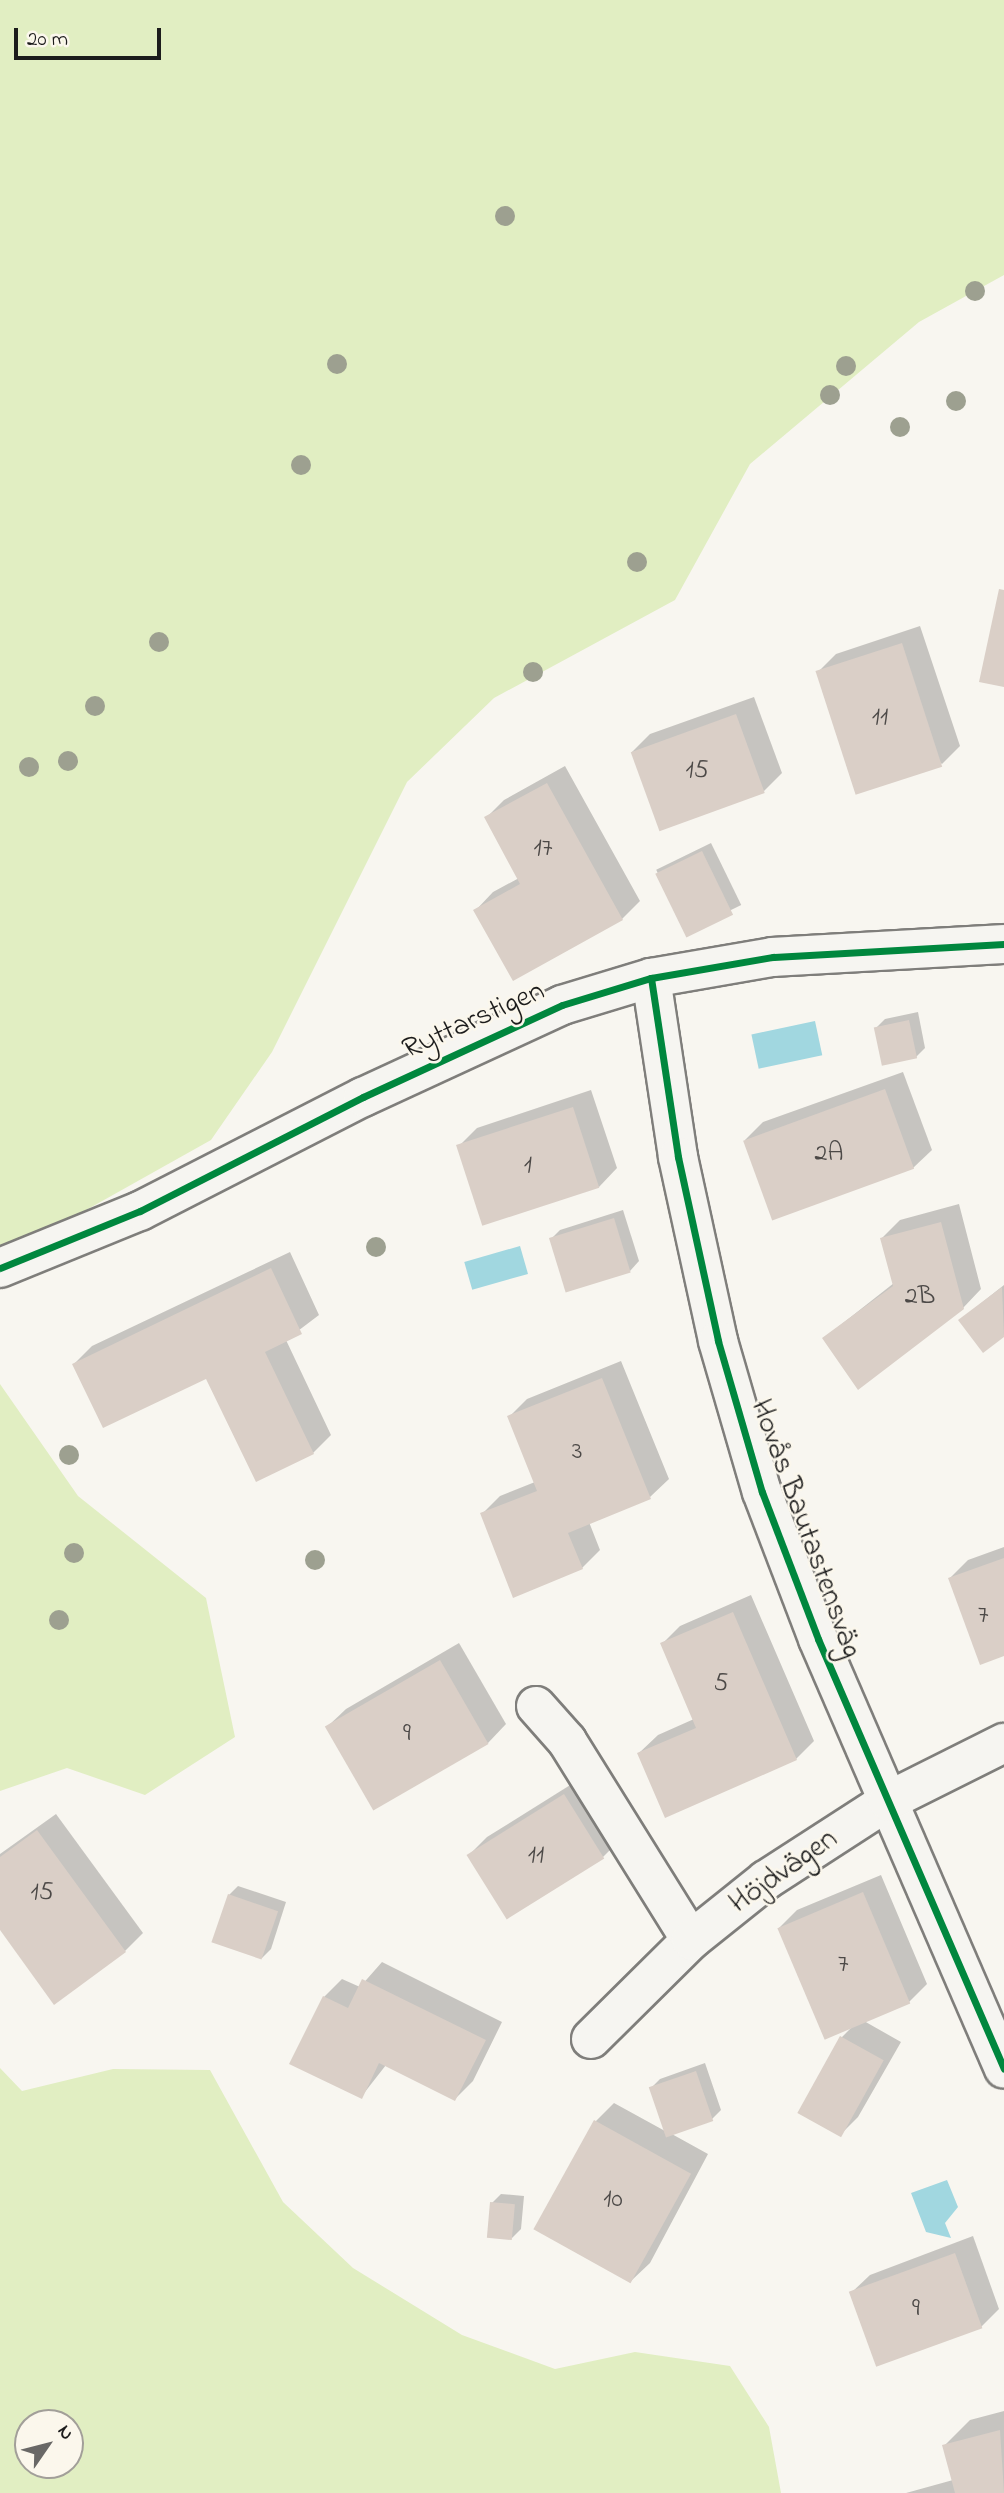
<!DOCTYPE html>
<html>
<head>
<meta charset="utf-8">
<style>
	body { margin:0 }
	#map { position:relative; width:1004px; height:2493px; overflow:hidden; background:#f8f6f0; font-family:"Indie Flower",sans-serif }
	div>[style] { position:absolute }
	.green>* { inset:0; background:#e1eec2 }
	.water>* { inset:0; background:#a1d7e0; transform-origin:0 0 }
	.shadow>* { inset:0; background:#0003; transform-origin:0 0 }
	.building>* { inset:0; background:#dacfc7; transform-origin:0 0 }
	.roads { filter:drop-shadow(2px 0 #7f7e7b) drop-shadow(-2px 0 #7f7e7b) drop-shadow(0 2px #7f7e7b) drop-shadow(0 -2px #7f7e7b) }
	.minor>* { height:38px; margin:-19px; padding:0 19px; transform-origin:19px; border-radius:19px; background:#f6f5f1 }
	.cycleway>* { height:7px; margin:-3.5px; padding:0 3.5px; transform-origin:3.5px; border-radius:3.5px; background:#00873e }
	.trees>* { width:20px; height:20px; margin:-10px; border-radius:50%; background:#9da090 }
	span { translate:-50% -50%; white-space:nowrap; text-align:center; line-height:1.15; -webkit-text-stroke:5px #fbf7ec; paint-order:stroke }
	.number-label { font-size:26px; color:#4c4947 }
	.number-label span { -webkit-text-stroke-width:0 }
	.street-label { font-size:30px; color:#1c1c1c }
	.north { position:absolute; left:14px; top:2409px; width:70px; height:70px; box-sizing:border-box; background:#fbf7ec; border:2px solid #a29f99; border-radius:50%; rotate:55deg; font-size:19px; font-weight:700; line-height:28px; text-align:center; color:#1c1c1c }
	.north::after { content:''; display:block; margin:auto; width:24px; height:32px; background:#696866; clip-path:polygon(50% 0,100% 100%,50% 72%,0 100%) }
	.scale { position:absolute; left:14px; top:28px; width:147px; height:32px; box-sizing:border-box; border:4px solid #1c1c1c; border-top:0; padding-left:9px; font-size:21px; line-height:24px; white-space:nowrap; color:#1c1c1c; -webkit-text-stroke:5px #fbf7ec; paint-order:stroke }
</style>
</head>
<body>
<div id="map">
	<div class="green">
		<div style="clip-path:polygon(0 0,1004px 0,1004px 275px,919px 322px,750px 464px,675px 600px,494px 698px,407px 782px,272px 1052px,211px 1140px,79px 1214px,0 1247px)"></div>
		<div style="clip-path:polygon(0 1384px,78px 1496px,206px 1598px,235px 1737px,145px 1795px,67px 1768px,0 1791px)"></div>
		<div style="clip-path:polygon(evenodd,0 2068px,22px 2091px,113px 2069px,210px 2070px,283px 2202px,353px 2268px,462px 2335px,555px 2369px,635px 2352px,730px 2366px,769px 2427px,781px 2493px,0 2493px,0 2068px,28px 2423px,70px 2423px,70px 2465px,28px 2465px,28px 2423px)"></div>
	</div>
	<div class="water">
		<div style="left:815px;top:1021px;width:35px;height:65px;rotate:78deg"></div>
		<div style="left:520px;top:1246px;width:29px;height:58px;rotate:74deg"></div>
		<div style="clip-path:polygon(947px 2180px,958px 2207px,945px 2223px,951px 2238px,926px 2232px,911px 2193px)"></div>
	</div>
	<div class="shadow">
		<div style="clip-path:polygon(920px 626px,960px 746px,942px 764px,818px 672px,836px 654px)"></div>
		<div style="clip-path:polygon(754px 697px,782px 773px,764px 791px,632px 752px,650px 734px)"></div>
		<div style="clip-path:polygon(565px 766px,640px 901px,622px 919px,475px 911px,493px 892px,519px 878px,486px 818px,504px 800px)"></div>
		<div style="left:711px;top:843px;width:69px;height:61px;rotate:64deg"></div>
		<div style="clip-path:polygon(918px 1012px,925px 1048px,916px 1057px,876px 1028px,885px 1019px)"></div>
		<div style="clip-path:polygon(903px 1072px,932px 1150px,913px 1168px,745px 1140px,763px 1122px)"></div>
		<div style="clip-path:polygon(591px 1090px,617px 1168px,599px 1187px,458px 1147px,477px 1128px)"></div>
		<div style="clip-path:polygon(959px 1204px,981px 1289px,963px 1308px,824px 1338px,894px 1283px,882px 1238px,900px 1220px)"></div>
		<div style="clip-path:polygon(623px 1210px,639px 1261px,630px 1271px,551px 1239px,560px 1230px)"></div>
		<div style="clip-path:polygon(290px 1252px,319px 1315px,286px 1340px,331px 1435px,313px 1453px,207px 1376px,74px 1364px,92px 1346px)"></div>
		<div style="clip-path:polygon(1004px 1285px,1004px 1335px,984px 1351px,970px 1312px)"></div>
		<div style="clip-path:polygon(621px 1361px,669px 1479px,650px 1497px,589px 1522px,600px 1550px,582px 1568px,482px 1514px,500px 1496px,535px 1482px,509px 1417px,527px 1399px)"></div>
		<div style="clip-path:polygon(1004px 1547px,1004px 1654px,950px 1578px,968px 1560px)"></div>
		<div style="clip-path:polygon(751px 1595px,814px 1741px,796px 1759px,639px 1753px,658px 1735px,694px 1719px,662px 1644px,680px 1626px)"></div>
		<div style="clip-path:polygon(459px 1643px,506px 1724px,488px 1743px,327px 1727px,346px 1709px)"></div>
		<div style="clip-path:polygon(583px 1777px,621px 1839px,603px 1857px,509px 1917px,469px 1855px,487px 1837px)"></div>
		<div style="clip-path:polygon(56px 1814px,143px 1933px,125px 1951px,0 1927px,0 1854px)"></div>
		<div style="clip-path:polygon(881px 1875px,927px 1984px,909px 2002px,864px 2021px,901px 2042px,858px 2117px,840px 2135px,799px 2113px,842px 2037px,853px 2026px,779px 1928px,797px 1910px)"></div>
		<div style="clip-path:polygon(238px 1886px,286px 1902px,271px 1949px,262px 1958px,229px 1895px)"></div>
		<div style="clip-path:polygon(382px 1962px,502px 2022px,473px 2081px,455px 2099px,386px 2065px,361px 2097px,324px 1997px,342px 1979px,360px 1987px)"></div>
		<div style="clip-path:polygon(705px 2063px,721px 2110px,712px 2119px,670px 2133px,708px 2154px,650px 2263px,631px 2281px,537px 2230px,596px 2121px,614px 2103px,665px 2131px,651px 2088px,660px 2079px)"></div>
		<div style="clip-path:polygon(501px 2194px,524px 2196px,521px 2229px,512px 2238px,492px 2203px)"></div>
		<div style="clip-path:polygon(973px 2236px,999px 2309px,981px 2327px,851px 2293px,870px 2275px)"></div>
		<div style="clip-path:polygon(1004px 2411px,1004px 2493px,906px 2493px,953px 2480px,944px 2446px,970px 2420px)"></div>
	</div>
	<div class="building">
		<div style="clip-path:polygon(999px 589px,1004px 590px,1004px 687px,979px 682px)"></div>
		<div style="left:902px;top:643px;width:130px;height:91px;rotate:72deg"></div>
		<div style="left:736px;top:714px;width:84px;height:112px;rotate:70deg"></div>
		<div style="clip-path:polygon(547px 783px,623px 920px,513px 981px,473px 910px,520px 884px,484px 817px)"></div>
		<div style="left:702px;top:851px;width:71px;height:52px;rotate:64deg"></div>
		<div style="left:909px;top:1020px;width:39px;height:36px;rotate:78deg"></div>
		<div style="left:885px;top:1089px;width:85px;height:151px;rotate:70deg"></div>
		<div style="left:573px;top:1107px;width:85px;height:123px;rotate:72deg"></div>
		<div style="left:614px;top:1218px;width:57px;height:68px;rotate:73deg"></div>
		<div style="clip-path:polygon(941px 1222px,964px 1309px,858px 1390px,822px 1338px,893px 1286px,880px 1238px)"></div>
		<div style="clip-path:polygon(271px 1268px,302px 1334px,265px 1352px,314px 1454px,256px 1482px,206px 1379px,103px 1428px,72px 1364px)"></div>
		<div style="clip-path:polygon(1002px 1287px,1004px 1337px,983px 1353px,958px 1320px)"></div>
		<div style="clip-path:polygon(602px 1378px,651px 1499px,568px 1533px,583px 1569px,513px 1598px,480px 1513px,537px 1491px,507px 1416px)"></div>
		<div style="clip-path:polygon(1004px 1558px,1004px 1656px,980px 1665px,948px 1578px)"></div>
		<div style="clip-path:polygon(733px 1612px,797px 1760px,665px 1818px,637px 1753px,696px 1728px,660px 1643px)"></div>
		<div style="left:440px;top:1660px;width:97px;height:133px;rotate:60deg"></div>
		<div style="left:564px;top:1794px;width:76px;height:115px;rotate:58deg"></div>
		<div style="clip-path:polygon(37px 1830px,126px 1952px,54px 2005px,0 1930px,0 1857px)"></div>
		<div style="left:863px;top:1892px;width:121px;height:93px;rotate:67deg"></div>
		<div style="left:228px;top:1894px;width:53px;height:51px;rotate:19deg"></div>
		<div style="clip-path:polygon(362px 1979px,486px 2040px,455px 2101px,379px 2063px,362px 2099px,289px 2064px,323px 1996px,348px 2008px)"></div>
		<div style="left:840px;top:2036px;width:50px;height:88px;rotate:29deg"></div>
		<div style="left:696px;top:2071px;width:53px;height:50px;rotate:71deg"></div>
		<div style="left:594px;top:2120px;width:111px;height:125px;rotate:29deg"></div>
		<div style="left:490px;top:2202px;width:25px;height:36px;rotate:5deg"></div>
		<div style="left:955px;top:2253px;width:80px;height:113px;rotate:70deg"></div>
		<div style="clip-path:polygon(1000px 2430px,1004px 2493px,955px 2493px,942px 2445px)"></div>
	</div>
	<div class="roads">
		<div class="minor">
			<div style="left:651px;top:978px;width:181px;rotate:81.4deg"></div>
			<div style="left:678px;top:1157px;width:188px;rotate:77.7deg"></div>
			<div style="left:718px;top:1341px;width:157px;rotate:73.8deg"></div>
			<div style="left:762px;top:1492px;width:157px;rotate:69.1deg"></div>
			<div style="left:818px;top:1639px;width:468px;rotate:66.6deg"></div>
			<div style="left:0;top:1268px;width:151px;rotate:-22.2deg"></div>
			<div style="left:140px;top:1211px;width:250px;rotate:-27.1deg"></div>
			<div style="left:363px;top:1097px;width:219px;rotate:-24.8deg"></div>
			<div style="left:562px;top:1005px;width:93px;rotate:-16.9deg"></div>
			<div style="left:651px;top:978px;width:124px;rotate:-9.8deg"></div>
			<div style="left:773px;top:957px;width:231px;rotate:-3.2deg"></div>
			<div style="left:536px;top:1706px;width:47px;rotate:48.5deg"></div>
			<div style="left:567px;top:1741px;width:234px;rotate:58.1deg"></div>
			<div style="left:591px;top:2039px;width:141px;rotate:-44.7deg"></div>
			<div style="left:691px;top:1940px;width:96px;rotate:-38.7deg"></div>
			<div style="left:766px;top:1880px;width:145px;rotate:-32.9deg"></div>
			<div style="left:888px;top:1801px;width:130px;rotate:-26.6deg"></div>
		</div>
	</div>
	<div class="cycleway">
		<div style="left:651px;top:978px;width:181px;rotate:81.4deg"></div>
		<div style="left:678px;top:1157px;width:188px;rotate:77.7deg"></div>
		<div style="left:718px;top:1341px;width:157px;rotate:73.8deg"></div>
		<div style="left:762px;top:1492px;width:157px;rotate:69.1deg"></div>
		<div style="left:818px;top:1639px;width:468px;rotate:66.6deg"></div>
		<div style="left:0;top:1268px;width:151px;rotate:-22.2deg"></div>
		<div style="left:140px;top:1211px;width:250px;rotate:-27.1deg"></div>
		<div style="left:363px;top:1097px;width:219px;rotate:-24.8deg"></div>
		<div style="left:562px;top:1005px;width:93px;rotate:-16.9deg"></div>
		<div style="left:651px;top:978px;width:124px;rotate:-9.8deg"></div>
		<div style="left:773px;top:957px;width:231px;rotate:-3.2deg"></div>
	</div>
	<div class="trees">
		<div style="left:505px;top:216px"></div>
		<div style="left:975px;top:291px"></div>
		<div style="left:337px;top:364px"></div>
		<div style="left:846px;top:366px"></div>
		<div style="left:830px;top:395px"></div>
		<div style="left:956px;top:401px"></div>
		<div style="left:900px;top:427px"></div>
		<div style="left:301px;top:465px"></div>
		<div style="left:637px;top:562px"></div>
		<div style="left:159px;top:642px"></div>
		<div style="left:533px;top:672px"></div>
		<div style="left:95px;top:706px"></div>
		<div style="left:68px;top:761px"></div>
		<div style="left:29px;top:767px"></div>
		<div style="left:376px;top:1247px"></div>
		<div style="left:69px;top:1455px"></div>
		<div style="left:74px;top:1553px"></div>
		<div style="left:315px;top:1560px"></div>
		<div style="left:59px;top:1620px"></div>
	</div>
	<div class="number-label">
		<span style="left:880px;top:719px">11</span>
		<span style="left:697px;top:772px">15</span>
		<span style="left:543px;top:850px">17</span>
		<span style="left:829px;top:1155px">2A</span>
		<span style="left:528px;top:1167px">1</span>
		<span style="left:920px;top:1298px">2B</span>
		<span style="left:577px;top:1453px">3</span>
		<span style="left:983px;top:1617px">7</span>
		<span style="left:721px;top:1685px">5</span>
		<span style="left:407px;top:1735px">9</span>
		<span style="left:536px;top:1857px">11</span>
		<span style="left:42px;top:1894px">15</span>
		<span style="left:843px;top:1966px">7</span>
		<span style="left:613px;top:2201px">10</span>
		<span style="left:916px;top:2310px">9</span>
	</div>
	<div class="street-label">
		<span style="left:474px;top:1021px;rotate:-24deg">Ryttarstigen</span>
		<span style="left:805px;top:1529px;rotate:70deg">Hovås Bautastensväg</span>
		<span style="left:784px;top:1872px;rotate:-35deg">Höjdvägen</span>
	</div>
	<div class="north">N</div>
	<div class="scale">20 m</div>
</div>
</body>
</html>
